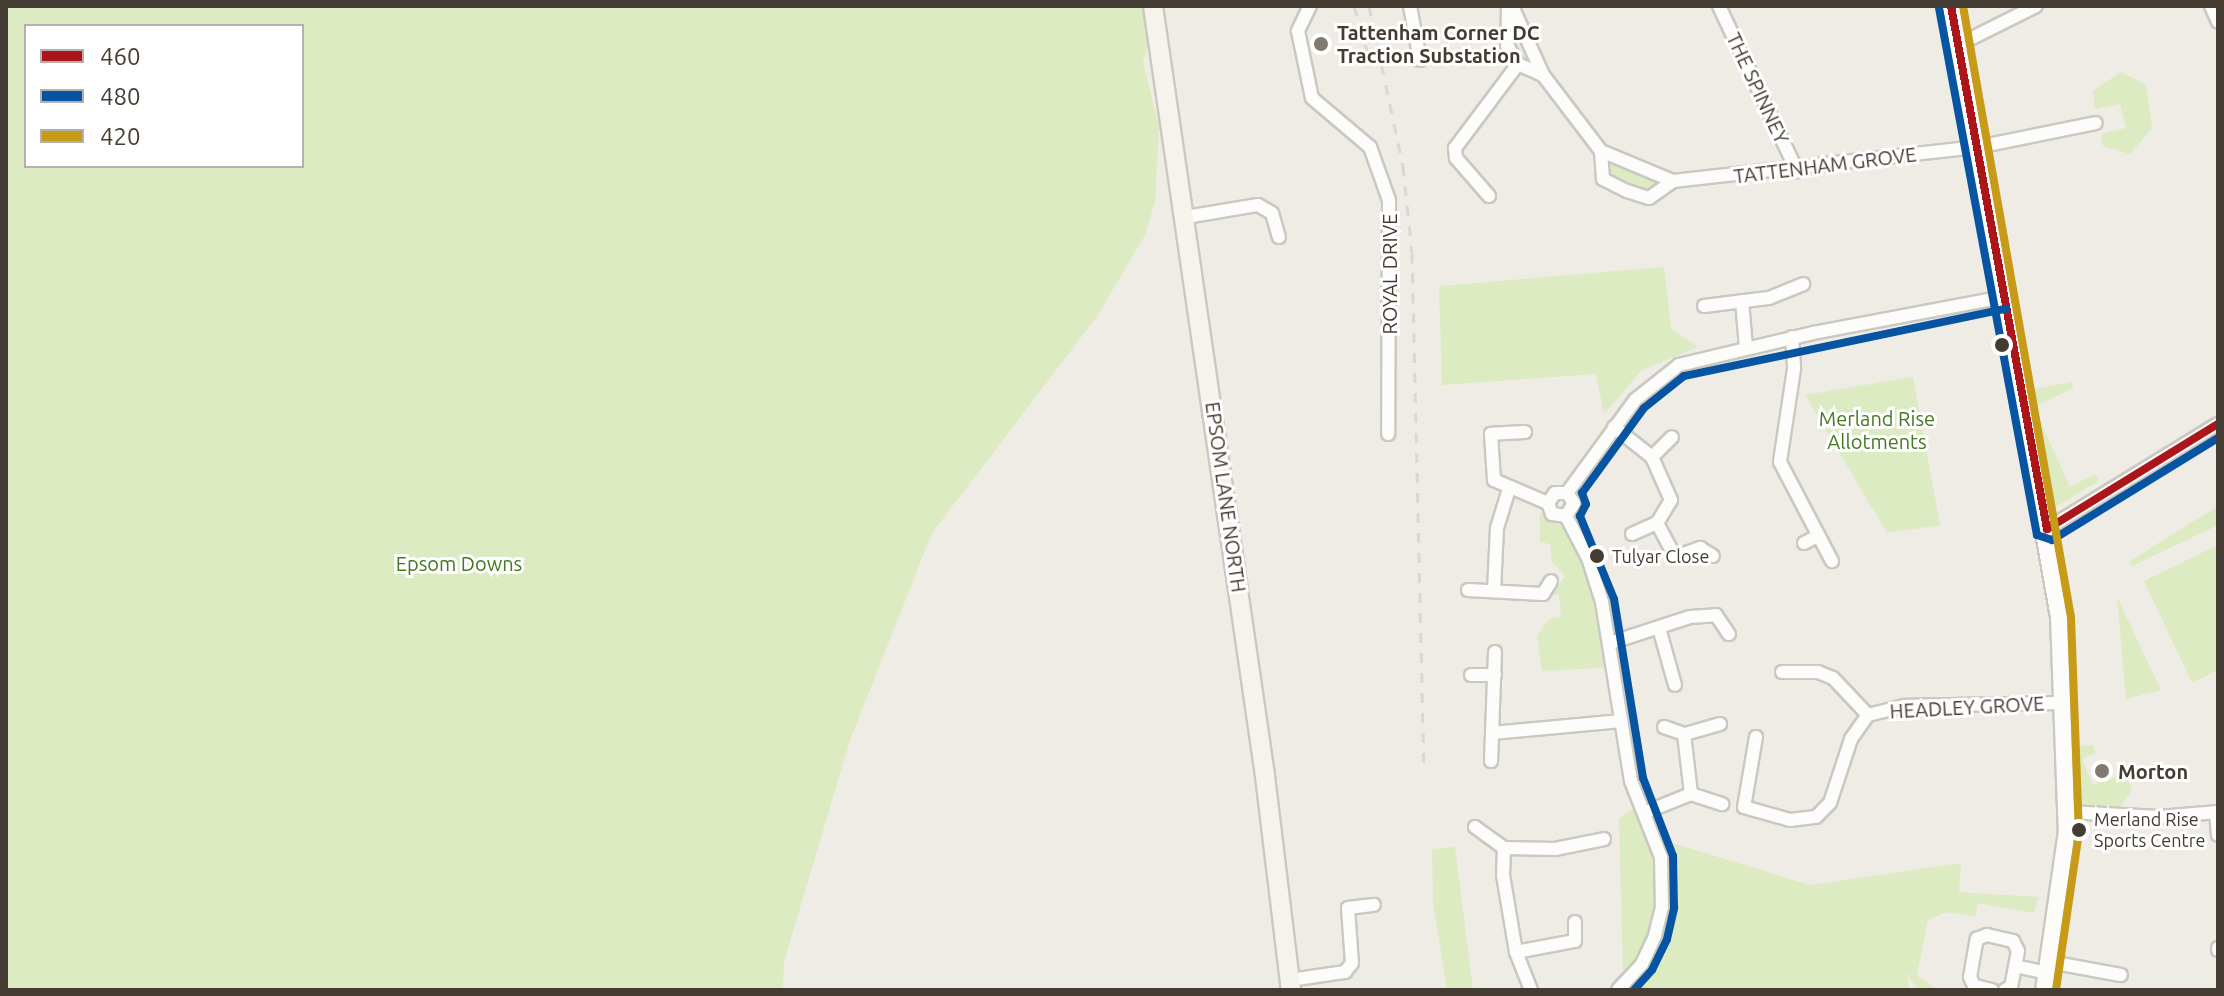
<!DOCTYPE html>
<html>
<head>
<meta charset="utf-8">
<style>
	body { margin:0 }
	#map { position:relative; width:2224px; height:996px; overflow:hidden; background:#eeece5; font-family:Ubuntu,sans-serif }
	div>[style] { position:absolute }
	.green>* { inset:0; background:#dcebc2 }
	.roads { filter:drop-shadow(2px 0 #cac8c1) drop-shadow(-2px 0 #cac8c1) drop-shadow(0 2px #cac8c1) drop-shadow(0 -2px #cac8c1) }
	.minor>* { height:12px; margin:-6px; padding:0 6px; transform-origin:6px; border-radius:6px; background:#fcfcfb }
	.tertiary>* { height:16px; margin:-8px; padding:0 8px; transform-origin:8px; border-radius:8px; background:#fcfcfb }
	.secondary>* { height:18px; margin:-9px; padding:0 9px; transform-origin:9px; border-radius:9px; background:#f6f3ec }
	.rail>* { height:3px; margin-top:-1.5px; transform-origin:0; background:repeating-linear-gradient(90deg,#d8d8d7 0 10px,transparent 0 20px) }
	.bus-1>* { height:8px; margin:-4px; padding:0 4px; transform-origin:4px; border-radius:4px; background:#ac151a }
	.bus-2>* { height:8px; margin:-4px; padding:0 4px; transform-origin:4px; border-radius:4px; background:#0654a2 }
	.bus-3>* { height:8px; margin:-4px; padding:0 4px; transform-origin:4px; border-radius:4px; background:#c79a17 }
	.dots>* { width:22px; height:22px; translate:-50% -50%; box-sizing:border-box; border:4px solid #fff; border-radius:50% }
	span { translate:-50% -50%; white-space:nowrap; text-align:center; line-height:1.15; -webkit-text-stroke:6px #fff; paint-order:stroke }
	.bus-label { font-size:18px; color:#443c32 }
	.left { translate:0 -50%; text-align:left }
	.poi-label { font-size:20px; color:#443c32; font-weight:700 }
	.street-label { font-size:20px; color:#443c32 }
	.park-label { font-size:20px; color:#447921 }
	.frame { position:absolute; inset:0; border:8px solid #443c32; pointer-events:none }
	.legend { position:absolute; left:24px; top:24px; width:280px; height:144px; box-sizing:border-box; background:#fff; border:2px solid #b4b1ad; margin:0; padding:10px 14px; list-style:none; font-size:24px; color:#443c32 }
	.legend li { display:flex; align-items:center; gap:16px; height:40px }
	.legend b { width:40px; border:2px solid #b4b1ad }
</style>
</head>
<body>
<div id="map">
	<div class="green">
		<div style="clip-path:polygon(evenodd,6px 6px,1145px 6px,1150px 38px,1143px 62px,1159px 127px,1155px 201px,1145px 235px,1098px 315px,932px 533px,850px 740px,784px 962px,783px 990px,6px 990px,6px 6px,26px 26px,302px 26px,302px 166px,26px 166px,26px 26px)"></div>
		<div style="clip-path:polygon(2121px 72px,2146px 85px,2152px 128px,2130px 154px,2103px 146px,2101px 140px,2103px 133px,2126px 128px,2120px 104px,2095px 109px,2093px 91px)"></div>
		<div style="clip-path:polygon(1601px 151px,1673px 181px,1649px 198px,1603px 179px)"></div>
		<div style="clip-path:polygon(1664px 267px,1671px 328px,1698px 347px,1642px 370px,1604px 414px,1596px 374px,1442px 385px,1439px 286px)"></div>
		<div style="clip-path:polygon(1913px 377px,1940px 525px,1887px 533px,1805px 395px)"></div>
		<div style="clip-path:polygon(2072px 382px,2073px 388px,2034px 407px,2070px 487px,2095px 474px,2099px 481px,2052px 509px,2030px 390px)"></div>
		<div style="clip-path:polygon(2218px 506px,2218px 525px,2132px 566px,2130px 561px)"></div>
		<div style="clip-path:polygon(1540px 513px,1578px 537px,1614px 667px,1542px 671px,1537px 636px,1549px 619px,1561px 617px,1559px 595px,1553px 594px,1565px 576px,1552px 562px,1550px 544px,1540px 542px)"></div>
		<div style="clip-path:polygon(2218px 545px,2218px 670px,2192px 683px,2144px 581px)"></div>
		<div style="clip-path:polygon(2117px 597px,2161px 690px,2126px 699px)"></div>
		<div style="clip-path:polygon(2093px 745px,2095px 753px,2082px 759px,2093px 785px,2126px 773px,2132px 790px,2114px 815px,2068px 812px,2066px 747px)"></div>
		<div style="clip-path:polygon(1633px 809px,1654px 851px,1655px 908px,1639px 958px,1623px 970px,1619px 819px)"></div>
		<div style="clip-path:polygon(1672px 843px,1810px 885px,1961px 863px,1959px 892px,2038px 897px,2034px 913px,1978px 903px,1975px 917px,1946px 912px,1928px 920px,1917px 975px,1937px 990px,1918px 990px,1906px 972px,1910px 990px,1631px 990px,1656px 964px,1670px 931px,1677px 869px)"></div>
		<div style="clip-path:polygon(1455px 847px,1473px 990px,1447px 990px,1433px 902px,1432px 849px)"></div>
	</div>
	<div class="roads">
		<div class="minor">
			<div style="left:1310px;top:6px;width:28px;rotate:116deg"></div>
			<div style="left:1298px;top:31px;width:68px;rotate:78.2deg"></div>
			<div style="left:1312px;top:98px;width:76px;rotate:40.2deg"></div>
			<div style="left:1370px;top:147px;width:56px;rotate:70.3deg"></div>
			<div style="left:1389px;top:200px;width:234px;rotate:90.2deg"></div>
			<div style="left:1410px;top:6px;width:55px;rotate:79.5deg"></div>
			<div style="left:1508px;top:6px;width:39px;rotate:91deg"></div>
			<div style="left:1507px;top:45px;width:22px;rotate:60deg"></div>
			<div style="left:1518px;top:64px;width:27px;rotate:24deg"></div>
			<div style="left:1512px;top:6px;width:76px;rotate:65.8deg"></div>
			<div style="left:1543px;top:75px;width:96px;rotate:52.7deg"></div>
			<div style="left:1601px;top:151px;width:78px;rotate:22.6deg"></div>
			<div style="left:1673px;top:181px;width:307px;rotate:-6.4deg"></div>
			<div style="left:1978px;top:147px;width:120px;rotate:-11.5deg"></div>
			<div style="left:1719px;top:6px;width:183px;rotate:64.7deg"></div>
			<div style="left:2211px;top:6px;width:17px;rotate:66deg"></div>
			<div style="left:1958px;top:45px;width:87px;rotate:-26.6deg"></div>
			<div style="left:1601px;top:151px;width:28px;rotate:86deg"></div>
			<div style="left:1603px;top:179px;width:27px;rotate:27deg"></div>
			<div style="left:1627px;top:191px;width:23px;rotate:18deg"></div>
			<div style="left:1649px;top:198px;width:29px;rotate:-35deg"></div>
			<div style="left:1489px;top:196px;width:50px;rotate:-131deg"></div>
			<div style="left:1456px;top:158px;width:10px;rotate:-96deg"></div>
			<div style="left:1455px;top:148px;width:105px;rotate:-53.1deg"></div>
			<div style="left:1186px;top:217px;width:73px;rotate:-9.5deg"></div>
			<div style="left:1258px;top:205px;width:16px;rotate:30deg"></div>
			<div style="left:1272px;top:213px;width:25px;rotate:74deg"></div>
			<div style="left:1742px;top:301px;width:47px;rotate:85.1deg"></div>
			<div style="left:1704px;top:306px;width:65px;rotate:-7deg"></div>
			<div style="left:1769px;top:298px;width:37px;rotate:-22deg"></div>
			<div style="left:1792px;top:337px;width:32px;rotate:86deg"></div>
			<div style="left:1794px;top:369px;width:94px;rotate:98.6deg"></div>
			<div style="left:1780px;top:462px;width:112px;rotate:62.3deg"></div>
			<div style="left:1614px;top:427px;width:48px;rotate:38.3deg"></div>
			<div style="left:1652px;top:457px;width:47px;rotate:66.2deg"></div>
			<div style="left:1671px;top:500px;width:27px;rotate:121deg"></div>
			<div style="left:1657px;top:523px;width:38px;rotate:62deg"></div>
			<div style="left:1675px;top:557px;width:27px;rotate:-20deg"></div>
			<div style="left:1700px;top:548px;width:15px;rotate:32deg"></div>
			<div style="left:1525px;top:432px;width:34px;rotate:177deg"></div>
			<div style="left:1491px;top:434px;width:46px;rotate:86.3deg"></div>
			<div style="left:1494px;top:480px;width:59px;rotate:23.1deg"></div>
			<div style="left:1652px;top:457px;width:28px;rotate:-45deg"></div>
			<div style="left:1567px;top:493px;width:115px;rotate:-53.8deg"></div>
			<div style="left:1635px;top:400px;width:56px;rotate:-38.5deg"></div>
			<div style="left:1679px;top:365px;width:138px;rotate:-13.4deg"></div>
			<div style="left:1813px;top:333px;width:194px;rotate:-10.7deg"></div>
			<div style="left:1566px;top:516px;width:47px;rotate:62.4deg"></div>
			<div style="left:1588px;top:558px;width:46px;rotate:72.3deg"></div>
			<div style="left:1602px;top:602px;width:181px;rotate:80.8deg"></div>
			<div style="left:1631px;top:781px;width:82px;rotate:68.5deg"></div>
			<div style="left:1661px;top:857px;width:50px;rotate:88.9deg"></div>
			<div style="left:1662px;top:907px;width:30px;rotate:104deg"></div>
			<div style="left:1655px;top:936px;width:31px;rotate:115deg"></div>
			<div style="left:1642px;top:964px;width:35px;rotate:133deg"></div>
			<div style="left:1566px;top:516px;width:14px;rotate:-172deg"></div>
			<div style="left:1552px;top:514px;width:12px;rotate:-110deg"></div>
			<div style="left:1548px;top:503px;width:12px;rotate:-55deg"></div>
			<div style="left:1555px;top:493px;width:12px"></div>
			<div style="left:1566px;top:516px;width:15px;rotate:-58deg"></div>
			<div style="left:1574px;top:503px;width:12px;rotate:-125deg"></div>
			<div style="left:2047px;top:529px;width:201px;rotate:-31.6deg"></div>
			<div style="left:1632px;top:534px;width:27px;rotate:-24deg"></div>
			<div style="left:1804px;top:543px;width:16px;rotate:-27deg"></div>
			<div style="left:1468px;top:590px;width:75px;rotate:3.1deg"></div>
			<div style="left:1543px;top:594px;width:15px;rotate:-58deg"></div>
			<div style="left:1494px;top:591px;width:63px;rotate:-87.3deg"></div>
			<div style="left:1497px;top:528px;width:41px;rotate:-72.9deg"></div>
			<div style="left:1659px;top:628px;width:59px;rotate:74.3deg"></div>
			<div style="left:1610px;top:643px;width:84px;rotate:-18deg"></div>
			<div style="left:1690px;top:617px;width:26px;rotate:-4deg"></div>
			<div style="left:1716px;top:615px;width:23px;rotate:56deg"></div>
			<div style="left:1782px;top:672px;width:36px"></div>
			<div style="left:1818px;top:672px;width:16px;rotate:22deg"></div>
			<div style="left:1833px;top:678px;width:51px;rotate:46.6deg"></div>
			<div style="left:1471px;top:675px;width:24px"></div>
			<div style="left:1720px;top:724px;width:37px;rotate:164deg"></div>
			<div style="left:1684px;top:734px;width:60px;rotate:83.3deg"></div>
			<div style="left:1691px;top:794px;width:33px;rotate:18deg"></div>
			<div style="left:1664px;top:727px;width:21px;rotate:19deg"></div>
			<div style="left:1492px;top:733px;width:130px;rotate:-5.3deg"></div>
			<div style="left:1756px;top:737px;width:71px;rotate:99.7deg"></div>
			<div style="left:1744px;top:807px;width:48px;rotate:15.8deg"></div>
			<div style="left:1790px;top:820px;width:26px;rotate:-7deg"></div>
			<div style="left:1816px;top:817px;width:20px;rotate:-45deg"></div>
			<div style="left:1830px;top:803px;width:67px;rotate:-71.8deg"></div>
			<div style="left:1851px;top:739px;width:29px;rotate:-55deg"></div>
			<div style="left:1868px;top:715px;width:37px;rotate:-14deg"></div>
			<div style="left:1904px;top:706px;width:161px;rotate:-1.1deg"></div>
			<div style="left:1491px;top:761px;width:109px;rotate:-87.9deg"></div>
			<div style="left:1646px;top:812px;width:48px;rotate:-21.8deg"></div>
			<div style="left:2068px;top:812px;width:91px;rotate:3.1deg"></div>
			<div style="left:2159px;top:817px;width:59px;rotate:-4.8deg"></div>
			<div style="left:2216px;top:812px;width:23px;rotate:85deg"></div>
			<div style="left:1475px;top:827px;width:36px;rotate:36deg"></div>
			<div style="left:1504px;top:848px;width:51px;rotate:1.1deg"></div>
			<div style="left:1555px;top:849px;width:50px;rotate:-11.5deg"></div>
			<div style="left:1504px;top:848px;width:27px;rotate:92deg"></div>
			<div style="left:1503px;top:875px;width:78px;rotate:80.4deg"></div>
			<div style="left:1516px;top:952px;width:41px;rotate:68.5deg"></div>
			<div style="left:2218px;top:948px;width:2px;rotate:90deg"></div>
			<div style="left:1516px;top:952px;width:60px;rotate:-10.6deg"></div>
			<div style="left:1575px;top:941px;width:19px;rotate:-90deg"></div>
			<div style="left:2050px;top:962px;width:72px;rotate:10.4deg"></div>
			<div style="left:2015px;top:966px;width:34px;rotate:12deg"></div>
			<div style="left:1290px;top:980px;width:56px;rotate:-8.3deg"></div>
			<div style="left:1345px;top:972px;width:11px;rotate:-52deg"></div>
			<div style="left:1352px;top:963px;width:55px;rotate:-94.2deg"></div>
			<div style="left:1348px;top:908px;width:26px;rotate:-7deg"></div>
			<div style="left:1992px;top:990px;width:18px;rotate:-167deg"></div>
			<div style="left:1974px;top:986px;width:10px;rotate:-114deg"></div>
			<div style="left:1970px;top:977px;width:39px;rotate:-80deg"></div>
			<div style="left:1977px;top:939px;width:11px;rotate:-22deg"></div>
			<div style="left:1987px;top:935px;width:27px;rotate:13deg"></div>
			<div style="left:2013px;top:941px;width:11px;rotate:63deg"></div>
			<div style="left:2018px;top:951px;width:37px;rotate:101deg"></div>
			<div style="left:2011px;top:987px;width:7px;rotate:153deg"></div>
		</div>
		<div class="tertiary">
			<div style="left:1951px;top:6px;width:620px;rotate:79.98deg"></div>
			<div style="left:2059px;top:617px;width:214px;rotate:87.9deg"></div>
			<div style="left:2067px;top:831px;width:161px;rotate:98.2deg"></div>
		</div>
		<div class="secondary">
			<div style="left:1153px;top:6px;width:778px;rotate:81.72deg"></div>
			<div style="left:1265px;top:776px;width:216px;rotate:83.1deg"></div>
		</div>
	</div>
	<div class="rail">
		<div style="left:1354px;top:6px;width:53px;rotate:73.6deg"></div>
		<div style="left:1369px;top:6px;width:164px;rotate:78deg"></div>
		<div style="left:1403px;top:166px;width:87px;rotate:84.1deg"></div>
		<div style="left:1412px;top:253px;width:519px;rotate:88.68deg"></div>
	</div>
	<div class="bus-1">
		<div style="left:1951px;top:6px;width:532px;rotate:79.6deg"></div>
		<div style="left:2047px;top:529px;width:201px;rotate:-31.6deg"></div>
	</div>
	<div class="bus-2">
		<div style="left:1939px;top:8px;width:536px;rotate:79.47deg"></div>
		<div style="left:2037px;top:535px;width:16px;rotate:18deg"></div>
		<div style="left:2052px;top:540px;width:195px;rotate:-31.6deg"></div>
		<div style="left:1634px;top:990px;width:27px;rotate:-48deg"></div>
		<div style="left:1652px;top:970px;width:34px;rotate:-64deg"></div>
		<div style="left:1667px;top:939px;width:32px;rotate:-77deg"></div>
		<div style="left:1674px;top:908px;width:52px;rotate:-91.1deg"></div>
		<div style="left:1673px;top:856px;width:84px;rotate:-111deg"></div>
		<div style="left:1643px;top:778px;width:181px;rotate:-99.2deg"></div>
		<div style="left:1614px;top:599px;width:90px;rotate:-112.3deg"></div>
		<div style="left:1580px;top:516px;width:13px;rotate:-63deg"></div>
		<div style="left:1586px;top:504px;width:12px;rotate:-110deg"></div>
		<div style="left:1582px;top:493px;width:105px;rotate:-53.9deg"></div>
		<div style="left:1644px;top:408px;width:51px;rotate:-38.7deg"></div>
		<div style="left:1684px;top:376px;width:329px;rotate:-11.8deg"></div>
	</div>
	<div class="bus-3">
		<div style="left:1963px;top:6px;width:620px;rotate:79.98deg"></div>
		<div style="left:2071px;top:617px;width:215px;rotate:87.9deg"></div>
		<div style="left:2079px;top:832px;width:160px;rotate:98.3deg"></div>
	</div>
	<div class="dots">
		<div style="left:1321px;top:44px;background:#807a71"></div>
		<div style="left:2002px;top:345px;background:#443c32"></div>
		<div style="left:1597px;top:556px;background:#443c32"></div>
		<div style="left:2102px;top:771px;background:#807a71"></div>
		<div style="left:2079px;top:830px;background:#443c32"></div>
	</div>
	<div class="bus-label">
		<span class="left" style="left:1612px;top:556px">Tulyar Close</span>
		<span class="left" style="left:2094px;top:830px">Merland Rise<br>Sports Centre</span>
	</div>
	<div class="poi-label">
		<span class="left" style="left:1337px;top:44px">Tattenham Corner DC<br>Traction Substation</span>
		<span class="left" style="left:2118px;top:771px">Morton</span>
	</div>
	<div class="street-label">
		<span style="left:1758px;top:88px;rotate:65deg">THE SPINNEY</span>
		<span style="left:1825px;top:165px;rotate:-7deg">TATTENHAM GROVE</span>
		<span style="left:1389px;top:274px;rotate:-90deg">ROYAL DRIVE</span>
		<span style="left:1226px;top:497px;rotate:82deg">EPSOM LANE NORTH</span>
		<span style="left:1967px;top:707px;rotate:-3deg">HEADLEY GROVE</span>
	</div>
	<div class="park-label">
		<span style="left:1877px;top:430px">Merland Rise<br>Allotments</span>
		<span style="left:459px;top:563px">Epsom Downs</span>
	</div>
	<div class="frame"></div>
	<ul class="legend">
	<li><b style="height:10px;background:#ac151a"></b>460</li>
	<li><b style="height:10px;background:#0654a2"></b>480</li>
	<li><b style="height:10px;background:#c79a17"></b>420</li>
	</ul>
</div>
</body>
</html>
